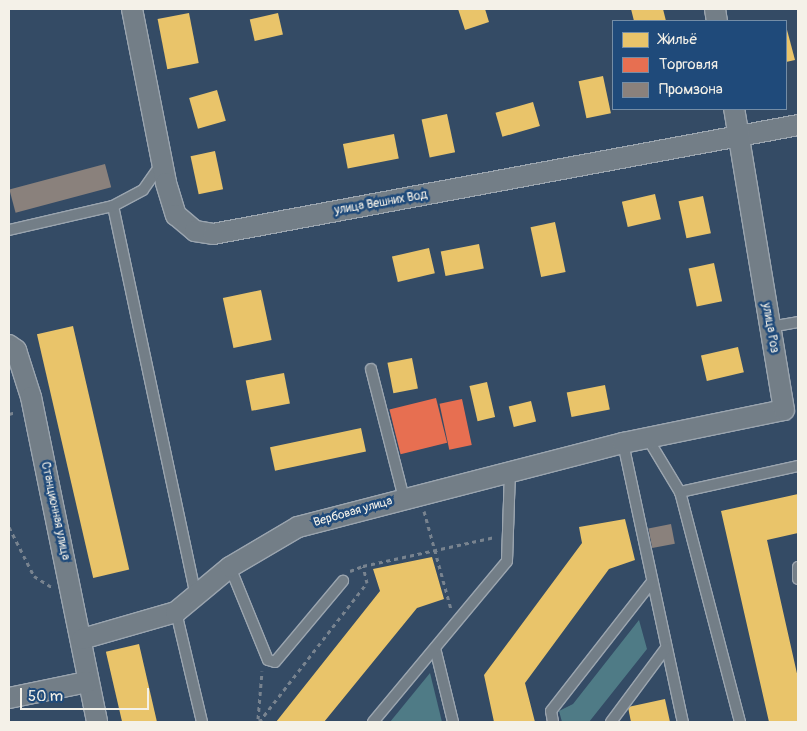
<!DOCTYPE html>
<html>
<head>
<meta charset="utf-8">
<style>
	body { margin:0 }
	#map { position:relative; width:807px; height:731px; overflow:hidden; background:#344b65; font-family:Pangolin,sans-serif }
	div>[style] { position:absolute }
	.green>* { inset:0; background:#4f7b86 }
	.homes>* { inset:0; background:#e9c46a; transform-origin:0 0 }
	.shops>* { inset:0; background:#e76f51; transform-origin:0 0 }
	.industry>* { inset:0; background:#8a817c; transform-origin:0 0 }
	.path>* { height:3px; margin-top:-1.5px; transform-origin:0; background:repeating-linear-gradient(90deg,#78838f 0 4px,transparent 0 8px) }
	.roads { filter:drop-shadow(1px 0 #9ba5af) drop-shadow(-1px 0 #9ba5af) drop-shadow(0 1px #9ba5af) drop-shadow(0 -1px #9ba5af) }
	.lane>* { height:10px; margin:-5px; padding:0 5px; transform-origin:5px; border-radius:5px; background:#737e87 }
	.street>* { height:20px; margin:-10px; padding:0 10px; transform-origin:10px; border-radius:10px; background:#737e87 }
	span { translate:-50% -50%; white-space:nowrap; text-align:center; line-height:1.15; -webkit-text-stroke:5px #1f4a7a; paint-order:stroke }
	.street-label { font-size:12px; color:#f4f1e8 }
	.frame { position:absolute; inset:0; border:10px solid #f4f1e8; pointer-events:none }
	.legend { position:absolute; left:612px; top:20px; width:175px; height:90px; box-sizing:border-box; background:#1f4a7a; border:1px solid #748da6; margin:0; padding:6px 9px; list-style:none; font-size:15px; color:#f4f1e8 }
	.legend li { display:flex; align-items:center; gap:10px; height:25px }
	.legend b { width:25px; border:1px solid #748da6 }
	.scale { position:absolute; left:20px; top:688px; width:129px; height:22px; box-sizing:border-box; border:2px solid #f4f1e8; border-top:0; padding-left:6px; font-size:15px; line-height:18px; white-space:nowrap; color:#f4f1e8; -webkit-text-stroke:4px #1f4a7a; paint-order:stroke }
</style>
</head>
<body>
<div id="map">
	<div class="green">
		<div style="clip-path:polygon(639px 620px,647px 649px,589px 722px,562px 722px,559px 711px,573px 704px)"></div>
		<div style="clip-path:polygon(430px 673px,442px 722px,390px 722px)"></div>
	</div>
	<div class="homes">
		<div style="clip-path:polygon(458px 9px,485px 9px,489px 22px,465px 30px)"></div>
		<div style="clip-path:polygon(631px 9px,663px 9px,666px 21px,634px 21px)"></div>
		<div style="left:189px;top:13px;width:51px;height:32px;rotate:79deg"></div>
		<div style="left:278px;top:13px;width:22px;height:29px;rotate:77deg"></div>
		<div style="clip-path:polygon(786px 26px,795px 60px,786px 62px)"></div>
		<div style="left:603px;top:76px;width:38px;height:25px;rotate:78deg"></div>
		<div style="left:217px;top:90px;width:32px;height:29px;rotate:74deg"></div>
		<div style="left:533px;top:102px;width:25px;height:39px;rotate:74deg"></div>
		<div style="left:447px;top:114px;width:39px;height:26px;rotate:78deg"></div>
		<div style="left:394px;top:134px;width:25px;height:52px;rotate:79deg"></div>
		<div style="left:215px;top:151px;width:39px;height:25px;rotate:78deg"></div>
		<div style="left:655px;top:194px;width:26px;height:34px;rotate:77deg"></div>
		<div style="left:703px;top:196px;width:38px;height:25px;rotate:78deg"></div>
		<div style="left:555px;top:222px;width:51px;height:25px;rotate:78deg"></div>
		<div style="left:479px;top:244px;width:25px;height:39px;rotate:79deg"></div>
		<div style="left:429px;top:248px;width:26px;height:38px;rotate:77deg"></div>
		<div style="left:714px;top:263px;width:39px;height:26px;rotate:78deg"></div>
		<div style="left:261px;top:290px;width:51px;height:39px;rotate:78deg"></div>
		<div style="left:73px;top:326px;width:250px;height:37px;rotate:77deg"></div>
		<div style="left:738px;top:347px;width:26px;height:38px;rotate:77deg"></div>
		<div style="left:412px;top:358px;width:31px;height:25px;rotate:79deg"></div>
		<div style="left:284px;top:373px;width:31px;height:39px;rotate:79deg"></div>
		<div style="left:487px;top:382px;width:36px;height:18px;rotate:77deg"></div>
		<div style="left:605px;top:385px;width:25px;height:39px;rotate:79deg"></div>
		<div style="left:531px;top:401px;width:21px;height:23px;rotate:76deg"></div>
		<div style="left:361px;top:428px;width:24px;height:93px;rotate:78deg"></div>
		<div style="clip-path:polygon(798px 494px,798px 533px,767px 540px,798px 678px,798px 722px,769px 722px,721px 511px)"></div>
		<div style="clip-path:polygon(625px 519px,635px 560px,609px 569px,525px 683px,535px 722px,494px 722px,484px 675px,582px 543px,579px 527px)"></div>
		<div style="clip-path:polygon(432px 557px,444px 599px,417px 608px,324px 722px,276px 722px,380px 591px,373px 569px)"></div>
		<div style="left:139px;top:644px;width:80px;height:34px;rotate:77deg"></div>
		<div style="clip-path:polygon(665px 699px,670px 722px,631px 722px,628px 707px)"></div>
	</div>
	<div class="shops">
		<div style="left:436px;top:398px;width:46px;height:48px;rotate:76deg"></div>
		<div style="left:462px;top:399px;width:47px;height:23px;rotate:78deg"></div>
	</div>
	<div class="industry">
		<div style="left:105px;top:164px;width:24px;height:99px;rotate:75deg"></div>
		<div style="left:671px;top:524px;width:20px;height:23px;rotate:79deg"></div>
	</div>
	<div class="path">
		<div style="left:9px;top:414px;width:7px;rotate:-16deg"></div>
		<div style="left:424px;top:511px;width:102px;rotate:74.6deg"></div>
		<div style="left:9px;top:527px;width:55px;rotate:63deg"></div>
		<div style="left:34px;top:576px;width:22px;rotate:32deg"></div>
		<div style="left:350px;top:571px;width:14px;rotate:-21deg"></div>
		<div style="left:258px;top:719px;width:48px;rotate:-85.2deg"></div>
		<div style="left:259px;top:722px;width:176px;rotate:-52.2deg"></div>
		<div style="left:367px;top:583px;width:17px;rotate:-103deg"></div>
		<div style="left:363px;top:566px;width:135px;rotate:-12.4deg"></div>
	</div>
	<div class="roads">
		<div class="lane">
			<div style="left:113px;top:206px;width:396px;rotate:78deg"></div>
			<div style="left:9px;top:230px;width:107px;rotate:-13deg"></div>
			<div style="left:113px;top:206px;width:34px;rotate:-28deg"></div>
			<div style="left:143px;top:190px;width:32px;rotate:-55deg"></div>
			<div style="left:770px;top:327px;width:28px;rotate:-10deg"></div>
			<div style="left:371px;top:369px;width:133px;rotate:75.7deg"></div>
			<div style="left:648px;top:439px;width:62px;rotate:58.9deg"></div>
			<div style="left:623px;top:443px;width:285px;rotate:77.9deg"></div>
			<div style="left:230px;top:567px;width:100px;rotate:67.8deg"></div>
			<div style="left:268px;top:660px;width:7px;rotate:16deg"></div>
			<div style="left:275px;top:662px;width:106px;rotate:-50deg"></div>
			<div style="left:798px;top:567px;width:12px;rotate:90deg"></div>
			<div style="left:176px;top:612px;width:113px;rotate:76.7deg"></div>
			<div style="left:435px;top:648px;width:76px;rotate:76.3deg"></div>
			<div style="left:373px;top:722px;width:209px;rotate:-50.2deg"></div>
			<div style="left:507px;top:561px;width:90px;rotate:-88.1deg"></div>
			<div style="left:553px;top:722px;width:11px;rotate:-100deg"></div>
			<div style="left:551px;top:711px;width:162px;rotate:-52deg"></div>
			<div style="left:611px;top:722px;width:92px;rotate:-53.4deg"></div>
			<div style="left:740px;top:722px;width:238px;rotate:-104.6deg"></div>
			<div style="left:680px;top:492px;width:121px;rotate:-12.4deg"></div>
		</div>
		<div class="street">
			<div style="left:132px;top:9px;width:177px;rotate:78.9deg"></div>
			<div style="left:166px;top:183px;width:34px;rotate:73deg"></div>
			<div style="left:176px;top:215px;width:25px;rotate:40deg"></div>
			<div style="left:195px;top:231px;width:18px;rotate:9deg"></div>
			<div style="left:213px;top:234px;width:595px;rotate:-10.55deg"></div>
			<div style="left:715px;top:9px;width:12px;rotate:81deg"></div>
			<div style="left:9px;top:345px;width:9px;rotate:36deg"></div>
			<div style="left:16px;top:350px;width:49px;rotate:72.3deg"></div>
			<div style="left:31px;top:397px;width:332px;rotate:78.5deg"></div>
			<div style="left:82px;top:639px;width:98px;rotate:-16deg"></div>
			<div style="left:176px;top:612px;width:70px;rotate:-39.8deg"></div>
			<div style="left:230px;top:567px;width:79px;rotate:-30.5deg"></div>
			<div style="left:298px;top:527px;width:336px;rotate:-14.5deg"></div>
			<div style="left:623px;top:443px;width:164px;rotate:-11.6deg"></div>
			<div style="left:784px;top:410px;width:305px;rotate:-99.4deg"></div>
			<div style="left:9px;top:698px;width:80px;rotate:-11.6deg"></div>
		</div>
	</div>
	<div class="street-label">
		<span style="left:381px;top:203px;rotate:-10deg">улица Вешних Вод</span>
		<span style="left:770px;top:328px;rotate:80deg">улица Роз</span>
		<span style="left:55px;top:511px;rotate:78deg">Станционная улица</span>
		<span style="left:353px;top:512px;rotate:-16deg">Вербовая улица</span>
	</div>
	<div class="frame"></div>
	<ul class="legend">
	<li><b style="height:14px;background:#e9c46a"></b>Жильё</li>
	<li><b style="height:14px;background:#e76f51"></b>Торговля</li>
	<li><b style="height:14px;background:#8a817c"></b>Промзона</li>
	</ul>
	<div class="scale">50 m</div>
</div>
</body>
</html>
